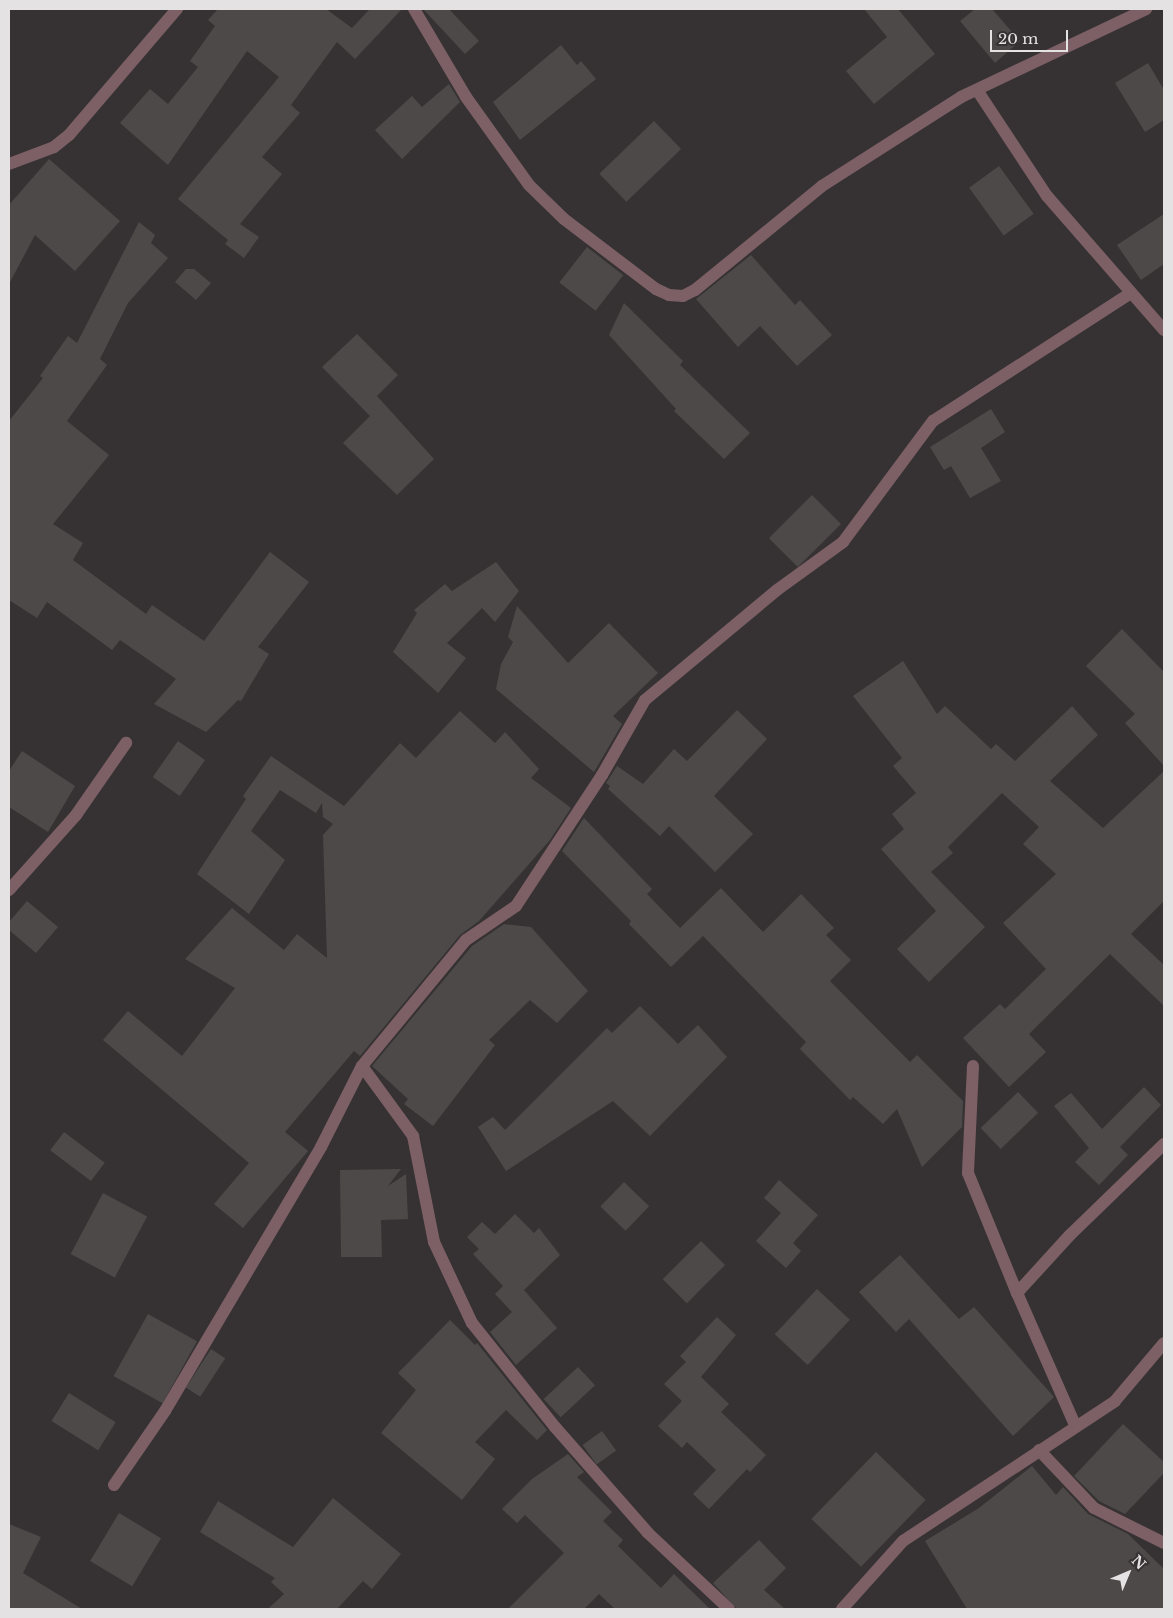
<!DOCTYPE html>
<html>
<head>
<meta charset="utf-8">
<style>
	body { margin:0 }
	#map { position:relative; width:1173px; height:1618px; overflow:hidden; background:#363233; font-family:"Libre Baskerville",serif }
	div>[style] { position:absolute }
	.building>* { inset:0; background:#4d4949; transform-origin:0 0 }
	.minor>* { height:12px; margin:-6px; padding:0 6px; transform-origin:6px; border-radius:6px; background:#7d6066 }
	span { translate:-50% -50%; white-space:nowrap; text-align:center; line-height:1.15; -webkit-text-stroke:4px #363233; paint-order:stroke }
	.frame { position:absolute; inset:0; border:10px solid #e5e2e3; pointer-events:none }
	.north { position:absolute; left:1103px; top:1548px; width:50px; height:50px; -webkit-text-stroke:4px #363233; paint-order:stroke; rotate:45deg; font-size:14px; font-weight:700; line-height:20px; text-align:center; color:#e5e2e3 }
	.north::after { content:''; display:block; margin:auto; width:18px; height:22px; background:#e5e2e3; clip-path:polygon(50% 0,100% 100%,50% 72%,0 100%) }
	.scale { position:absolute; left:990px; top:30px; width:78px; height:22px; box-sizing:border-box; border:2px solid #e5e2e3; border-top:0; padding-left:6px; font-size:15px; line-height:18px; white-space:nowrap; color:#e5e2e3; -webkit-text-stroke:4px #363233; paint-order:stroke }
</style>
</head>
<body>
<div id="map">
	<div class="building">
		<div style="clip-path:polygon(218px 9px,326px 9px,352px 28px,370px 9px,402px 9px,355px 59px,337px 42px,291px 105px,300px 113px,262px 157px,282px 174px,240px 224px,259px 237px,244px 258px,225px 244px,228px 240px,178px 199px,279px 77px,247px 51px,168px 165px,120px 123px,150px 89px,168px 104px,198px 67px,190px 61px,215px 26px,208px 20px)"></div>
		<div style="clip-path:polygon(423px 9px,449px 9px,479px 41px,465px 54px)"></div>
		<div style="clip-path:polygon(864px 9px,898px 9px,935px 54px,874px 104px,846px 71px,887px 37px)"></div>
		<div style="clip-path:polygon(975px 9px,992px 9px,1020px 41px,995px 63px,960px 21px)"></div>
		<div style="clip-path:polygon(561px 45px,577px 65px,581px 61px,596px 79px,520px 140px,493px 102px)"></div>
		<div style="clip-path:polygon(1148px 63px,1164px 90px,1164px 120px,1145px 132px,1115px 83px)"></div>
		<div style="clip-path:polygon(449px 84px,460px 102px,402px 159px,375px 130px,412px 96px,422px 107px)"></div>
		<div style="left:654px;top:121px;width:39px;height:76px;rotate:46deg"></div>
		<div style="clip-path:polygon(49px 159px,120px 221px,75px 271px,35px 235px,9px 284px,9px 205px)"></div>
		<div style="left:999px;top:166px;width:59px;height:37px;rotate:54deg"></div>
		<div style="clip-path:polygon(1164px 214px,1164px 264px,1141px 280px,1117px 245px)"></div>
		<div style="clip-path:polygon(139px 222px,155px 235px,151px 243px,168px 258px,128px 303px,100px 359px,107px 365px,67px 421px,109px 455px,53px 524px,83px 543px,73px 560px,146px 614px,152px 605px,204px 641px,270px 552px,309px 582px,258px 647px,269px 654px,241px 701px,238px 700px,206px 732px,154px 704px,176px 679px,120px 640px,112px 650px,47px 602px,37px 618px,9px 600px,9px 421px,43px 378px,40px 376px,68px 336px,77px 343px)"></div>
		<div style="left:587px;top:247px;width:46px;height:45px;rotate:38deg"></div>
		<div style="clip-path:polygon(751px 255px,795px 305px,800px 300px,832px 335px,797px 366px,760px 326px,738px 347px,696px 299px)"></div>
		<div style="clip-path:polygon(186px 269px,194px 269px,211px 283px,196px 300px,175px 282px)"></div>
		<div style="clip-path:polygon(624px 303px,683px 361px,680px 365px,750px 433px,724px 459px,674px 411px,676px 409px,609px 335px)"></div>
		<div style="clip-path:polygon(357px 334px,398px 375px,377px 396px,434px 459px,397px 495px,343px 443px,370px 416px,322px 367px)"></div>
		<div style="clip-path:polygon(991px 409px,1005px 432px,981px 448px,1001px 481px,970px 498px,951px 466px,944px 470px,930px 447px)"></div>
		<div style="left:812px;top:495px;width:41px;height:61px;rotate:45deg"></div>
		<div style="clip-path:polygon(496px 562px,519px 591px,495px 622px,482px 608px,447px 643px,466px 658px,438px 693px,393px 652px,417px 613px,414px 610px,445px 584px,452px 591px)"></div>
		<div style="clip-path:polygon(517px 606px,568px 663px,609px 623px,658px 673px,613px 716px,622px 724px,594px 772px,496px 689px,501px 664px,513px 642px,508px 637px)"></div>
		<div style="clip-path:polygon(1122px 629px,1164px 672px,1164px 766px,1125px 723px,1135px 714px,1086px 666px)"></div>
		<div style="clip-path:polygon(903px 661px,937px 714px,945px 706px,991px 749px,996px 744px,1015px 761px,1072px 706px,1098px 735px,1050px 781px,1103px 828px,1164px 771px,1164px 901px,1131px 934px,1164px 965px,1164px 1006px,1110px 954px,1029px 1034px,1046px 1052px,1009px 1087px,963px 1038px,1000px 1004px,1005px 1009px,1046px 969px,1003px 923px,1056px 874px,1023px 844px,1039px 827px,1002px 793px,948px 847px,953px 853px,931px 872px,985px 927px,929px 982px,897px 949px,936px 911px,881px 849px,904px 829px,892px 814px,916px 793px,893px 766px,902px 758px,853px 696px)"></div>
		<div style="clip-path:polygon(737px 710px,767px 739px,714px 796px,753px 834px,715px 872px,669px 826px,660px 836px,608px 789px,610px 786px,606px 783px,617px 766px,643px 784px,674px 749px,687px 761px)"></div>
		<div style="clip-path:polygon(460px 711px,495px 743px,505px 732px,539px 769px,531px 778px,571px 808px,550px 840px,479px 921px,460px 935px,360px 1056px,354px 1051px,285px 1132px,308px 1151px,243px 1228px,214px 1204px,249px 1163px,103px 1040px,128px 1011px,182px 1056px,235px 988px,185px 959px,232px 908px,284px 950px,297px 934px,327px 958px,323px 835px,333px 824px,323px 817px,322px 803px,316px 813px,280px 790px,251px 831px,285px 860px,249px 914px,197px 874px,246px 799px,243px 796px,271px 756px,344px 806px,400px 743px,416px 758px)"></div>
		<div style="left:178px;top:741px;width:33px;height:44px;rotate:35deg"></div>
		<div style="clip-path:polygon(22px 751px,75px 786px,48px 832px,9px 807px,9px 771px)"></div>
		<div style="clip-path:polygon(584px 818px,652px 889px,647px 894px,680px 928px,721px 888px,763px 932px,801px 894px,834px 928px,826px 935px,851px 960px,830px 981px,910px 1062px,917px 1055px,963px 1101px,962px 1127px,922px 1167px,897px 1109px,883px 1124px,853px 1097px,850px 1100px,800px 1049px,806px 1042px,703px 936px,671px 967px,629px 924px,631px 921px,562px 851px)"></div>
		<div style="clip-path:polygon(27px 901px,58px 927px,36px 953px,9px 930px,9px 922px)"></div>
		<div style="clip-path:polygon(504px 924px,531px 927px,588px 991px,557px 1023px,530px 1000px,489px 1040px,495px 1045px,433px 1126px,404px 1104px,408px 1099px,372px 1066px,472px 946px)"></div>
		<div style="clip-path:polygon(640px 1006px,678px 1044px,698px 1025px,727px 1057px,650px 1136px,613px 1101px,506px 1171px,478px 1127px,493px 1117px,505px 1130px,607px 1028px,612px 1033px)"></div>
		<div style="clip-path:polygon(1144px 1087px,1161px 1105px,1120px 1147px,1128px 1155px,1099px 1185px,1075px 1162px,1089px 1148px,1054px 1106px,1071px 1093px,1102px 1129px)"></div>
		<div style="left:1018px;top:1092px;width:29px;height:52px;rotate:46deg"></div>
		<div style="left:64px;top:1132px;width:51px;height:23px;rotate:37deg"></div>
		<div style="clip-path:polygon(401px 1169px,388px 1186px,406px 1174px,408px 1219px,381px 1220px,382px 1257px,341px 1257px,340px 1170px)"></div>
		<div style="clip-path:polygon(779px 1180px,818px 1215px,793px 1243px,801px 1251px,786px 1268px,756px 1241px,781px 1213px,764px 1198px)"></div>
		<div style="left:624px;top:1182px;width:35px;height:34px;rotate:44deg"></div>
		<div style="left:103px;top:1193px;width:50px;height:69px;rotate:28deg"></div>
		<div style="clip-path:polygon(515px 1214px,534px 1233px,539px 1228px,560px 1255px,524px 1290px,557px 1328px,516px 1365px,490px 1332px,512px 1312px,495px 1294px,503px 1286px,473px 1254px,479px 1249px,467px 1237px,482px 1222px,495px 1234px)"></div>
		<div style="left:701px;top:1241px;width:34px;height:54px;rotate:45deg"></div>
		<div style="clip-path:polygon(900px 1255px,959px 1319px,974px 1307px,1054px 1397px,1013px 1436px,909px 1319px,896px 1332px,859px 1292px)"></div>
		<div style="left:817px;top:1289px;width:45px;height:62px;rotate:43deg"></div>
		<div style="left:148px;top:1314px;width:56px;height:71px;rotate:29deg"></div>
		<div style="clip-path:polygon(717px 1317px,736px 1335px,701px 1377px,729px 1404px,721px 1412px,766px 1455px,750px 1472px,747px 1469px,709px 1509px,693px 1494px,716px 1470px,687px 1442px,682px 1448px,658px 1426px,682px 1401px,664px 1384px,686px 1362px,680px 1356px)"></div>
		<div style="clip-path:polygon(450px 1320px,475px 1345px,477px 1343px,547px 1430px,537px 1440px,506px 1410px,475px 1442px,495px 1459px,462px 1500px,381px 1433px,416px 1390px,398px 1373px)"></div>
		<div style="left:211px;top:1349px;width:17px;height:46px;rotate:33deg"></div>
		<div style="left:578px;top:1367px;width:25px;height:47px;rotate:47deg"></div>
		<div style="left:69px;top:1393px;width:55px;height:33px;rotate:32deg"></div>
		<div style="clip-path:polygon(1123px 1424px,1164px 1462px,1164px 1473px,1125px 1514px,1099px 1501px,1074px 1476px)"></div>
		<div style="left:602px;top:1431px;width:24px;height:24px;rotate:54deg"></div>
		<div style="left:876px;top:1452px;width:69px;height:93px;rotate:44deg"></div>
		<div style="clip-path:polygon(568px 1454px,584px 1472px,577px 1477px,612px 1512px,603px 1521px,623px 1540px,618px 1546px,661px 1588px,674px 1574px,710px 1609px,615px 1609px,599px 1594px,584px 1609px,508px 1609px,564px 1553px,525px 1515px,517px 1523px,502px 1509px,532px 1479px)"></div>
		<div style="clip-path:polygon(1032px 1466px,1056px 1495px,1063px 1487px,1088px 1514px,1128px 1534px,1164px 1569px,1164px 1609px,967px 1609px,925px 1541px,979px 1508px)"></div>
		<div style="clip-path:polygon(333px 1498px,401px 1554px,372px 1589px,363px 1581px,337px 1609px,268px 1609px,284px 1594px,271px 1582px,275px 1578px,200px 1532px,218px 1501px,293px 1547px)"></div>
		<div style="left:119px;top:1513px;width:49px;height:56px;rotate:31deg"></div>
		<div style="clip-path:polygon(9px 1524px,41px 1537px,23px 1573px,82px 1609px,9px 1609px)"></div>
		<div style="clip-path:polygon(759px 1540px,786px 1568px,764px 1590px,785px 1609px,737px 1609px,713px 1583px)"></div>
	</div>
	<div class="minor">
		<div style="left:414px;top:9px;width:102px;rotate:59.4deg"></div>
		<div style="left:466px;top:97px;width:108px;rotate:54.4deg"></div>
		<div style="left:529px;top:185px;width:49px;rotate:44.2deg"></div>
		<div style="left:564px;top:219px;width:116px;rotate:37.3deg"></div>
		<div style="left:656px;top:289px;width:14px;rotate:25deg"></div>
		<div style="left:669px;top:295px;width:14px;rotate:4deg"></div>
		<div style="left:683px;top:296px;width:13px;rotate:-27deg"></div>
		<div style="left:695px;top:290px;width:164px;rotate:-39.3deg"></div>
		<div style="left:822px;top:186px;width:165px;rotate:-32.6deg"></div>
		<div style="left:961px;top:97px;width:205px;rotate:-25.4deg"></div>
		<div style="left:977px;top:90px;width:127px;rotate:56.6deg"></div>
		<div style="left:1047px;top:196px;width:178px;rotate:48.9deg"></div>
		<div style="left:9px;top:164px;width:48px;rotate:-20.7deg"></div>
		<div style="left:54px;top:147px;width:19px;rotate:-39deg"></div>
		<div style="left:69px;top:135px;width:166px;rotate:-49.4deg"></div>
		<div style="left:9px;top:890px;width:101px;rotate:-48.2deg"></div>
		<div style="left:76px;top:815px;width:88px;rotate:-55.2deg"></div>
		<div style="left:362px;top:1066px;width:87px;rotate:53.9deg"></div>
		<div style="left:413px;top:1136px;width:108px;rotate:78.8deg"></div>
		<div style="left:434px;top:1242px;width:89px;rotate:64.9deg"></div>
		<div style="left:472px;top:1323px;width:133px;rotate:51.4deg"></div>
		<div style="left:555px;top:1427px;width:141px;rotate:48.7deg"></div>
		<div style="left:648px;top:1533px;width:111px;rotate:43.2deg"></div>
		<div style="left:973px;top:1066px;width:107px;rotate:92.7deg"></div>
		<div style="left:968px;top:1173px;width:130px;rotate:67.8deg"></div>
		<div style="left:1075px;top:1425px;width:144px;rotate:-113.7deg"></div>
		<div style="left:1017px;top:1293px;width:79px;rotate:-47.6deg"></div>
		<div style="left:1070px;top:1235px;width:131px;rotate:-44.1deg"></div>
		<div style="left:1039px;top:1450px;width:80px;rotate:46.5deg"></div>
		<div style="left:1094px;top:1508px;width:78px;rotate:26.6deg"></div>
		<div style="left:114px;top:1485px;width:90px;rotate:-55.4deg"></div>
		<div style="left:165px;top:1411px;width:307px;rotate:-59.4deg"></div>
		<div style="left:321px;top:1147px;width:91px;rotate:-63.2deg"></div>
		<div style="left:362px;top:1066px;width:163px;rotate:-50.5deg"></div>
		<div style="left:466px;top:940px;width:60px;rotate:-34.2deg"></div>
		<div style="left:516px;top:906px;width:157px;rotate:-56.7deg"></div>
		<div style="left:602px;top:775px;width:86px;rotate:-60.2deg"></div>
		<div style="left:645px;top:700px;width:172px;rotate:-39.8deg"></div>
		<div style="left:777px;top:590px;width:82px;rotate:-36deg"></div>
		<div style="left:843px;top:542px;width:151px;rotate:-53.4deg"></div>
		<div style="left:933px;top:421px;width:234px;rotate:-32.9deg"></div>
		<div style="left:842px;top:1609px;width:91px;rotate:-48.1deg"></div>
		<div style="left:903px;top:1541px;width:254px;rotate:-33.4deg"></div>
		<div style="left:1115px;top:1401px;width:76px;rotate:-49.8deg"></div>
	</div>
	<div class="frame"></div>
	<div class="north">N</div>
	<div class="scale">20 m</div>
</div>
</body>
</html>
